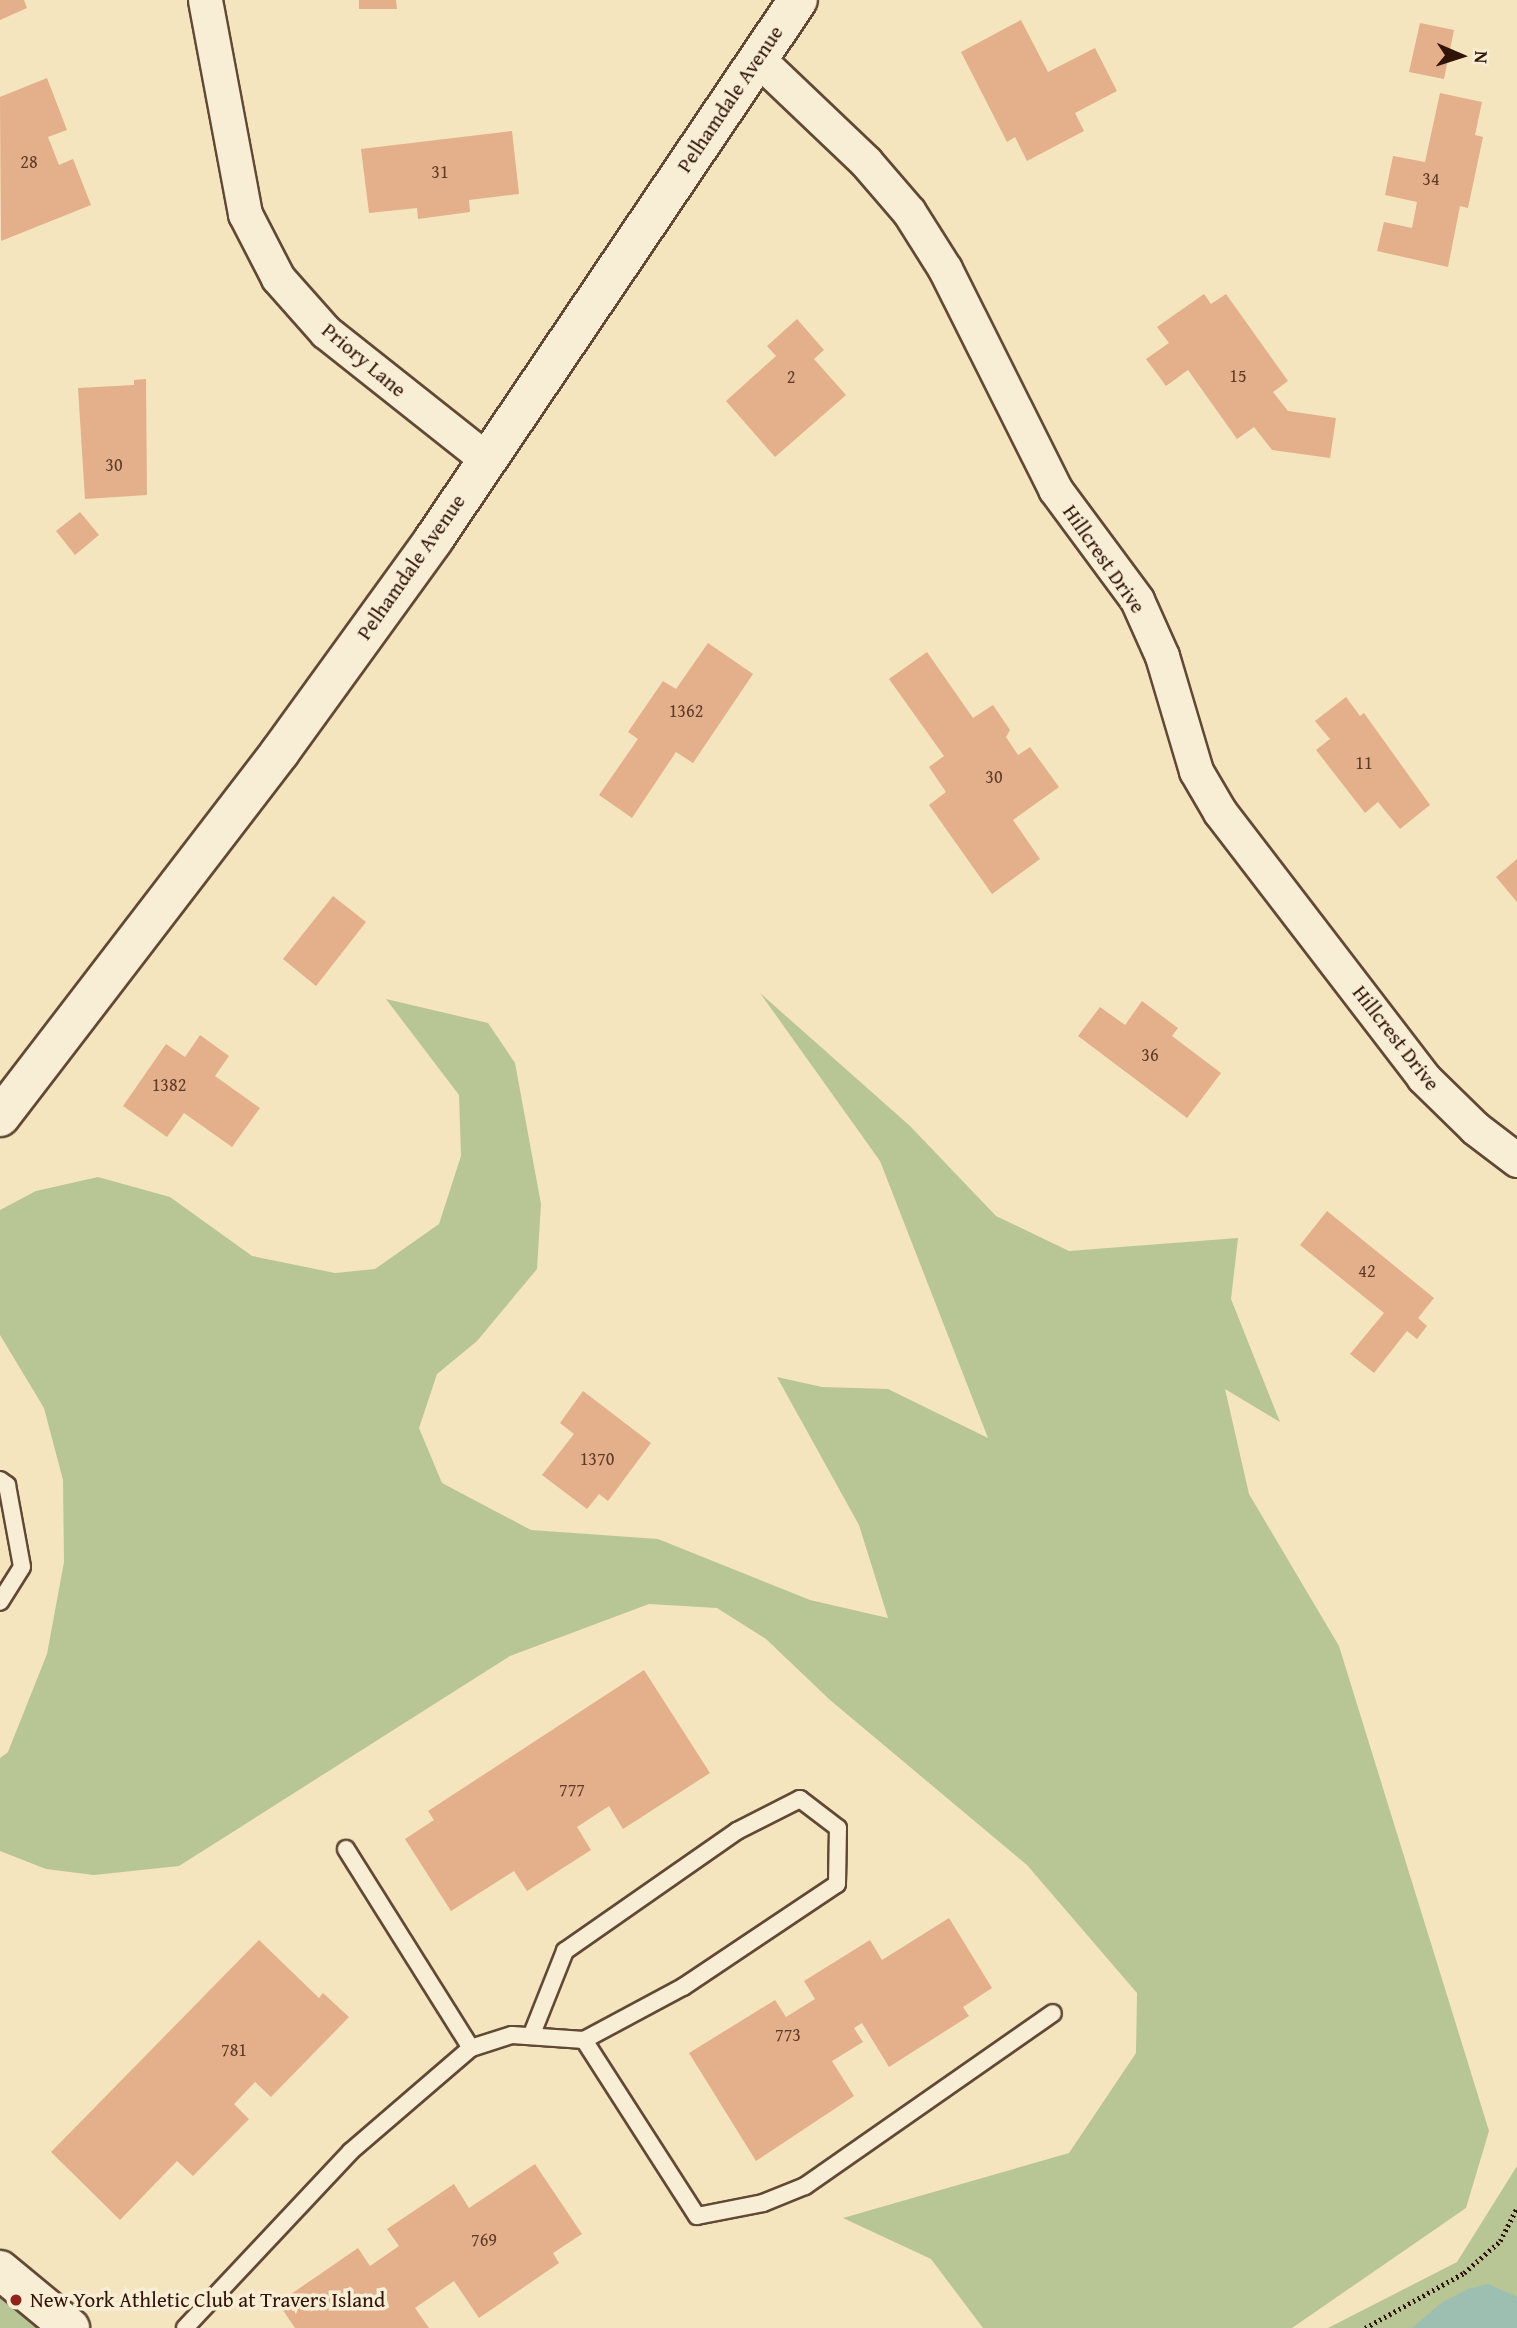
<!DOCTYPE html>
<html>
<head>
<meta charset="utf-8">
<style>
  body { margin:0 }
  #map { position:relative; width:1517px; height:2328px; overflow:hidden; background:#f4e5be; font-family:"Gentium Book Plus",serif }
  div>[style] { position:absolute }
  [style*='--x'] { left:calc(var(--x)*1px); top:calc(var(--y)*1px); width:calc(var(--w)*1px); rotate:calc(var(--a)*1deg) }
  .green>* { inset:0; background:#b8c594 }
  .water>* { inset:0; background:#9cbfb2 }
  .building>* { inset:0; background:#e4af8b }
  .path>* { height:4.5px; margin-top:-2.25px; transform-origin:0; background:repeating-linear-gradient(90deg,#311307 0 2px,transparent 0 5.5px) }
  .roads { filter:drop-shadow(2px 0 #624835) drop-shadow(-2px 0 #624835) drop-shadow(0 2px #624835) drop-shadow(0 -2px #624835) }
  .service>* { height:16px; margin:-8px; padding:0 8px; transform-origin:8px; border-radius:8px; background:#f8eed5 }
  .minor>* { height:33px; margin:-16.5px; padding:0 16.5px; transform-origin:16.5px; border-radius:16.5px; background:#f8eed5 }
  .tertiary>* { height:38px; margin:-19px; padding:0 19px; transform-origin:19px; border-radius:19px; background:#f8eed5 }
  .secondary>* { height:38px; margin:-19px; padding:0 19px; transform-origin:19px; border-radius:19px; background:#f8eed5 }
  .dots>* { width:19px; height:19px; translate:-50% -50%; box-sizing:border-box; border:4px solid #f8eed5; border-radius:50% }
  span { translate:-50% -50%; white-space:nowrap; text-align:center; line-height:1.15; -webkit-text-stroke:7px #f8eed5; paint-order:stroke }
  .number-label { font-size:18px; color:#5e3a28 }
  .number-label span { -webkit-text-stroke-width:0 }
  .street-label { font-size:21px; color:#311307 }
  .poi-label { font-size:21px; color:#311307 }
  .left { translate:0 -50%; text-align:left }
  .north { position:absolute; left:1426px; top:21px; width:70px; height:70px; -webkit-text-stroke:5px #f8eed5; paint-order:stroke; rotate:93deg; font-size:19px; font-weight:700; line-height:28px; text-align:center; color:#311307 }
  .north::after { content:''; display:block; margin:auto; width:24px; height:32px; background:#311307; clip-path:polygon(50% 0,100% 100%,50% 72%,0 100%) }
</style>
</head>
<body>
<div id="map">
  <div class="green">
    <i style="clip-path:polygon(760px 993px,910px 1126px,996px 1216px,1069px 1251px,1238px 1238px,1231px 1299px,1280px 1422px,1225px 1389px,1249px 1494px,1339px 1646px,1489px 2131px,1466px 2208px,1292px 2328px,983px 2328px,931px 2259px,843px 2218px,1069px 2153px,1136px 2053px,1137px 1993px,1027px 1865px,830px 1700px,766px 1639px,717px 1608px,649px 1604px,510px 1656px,179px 1866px,94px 1875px,46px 1869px,0 1851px,0 1758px,8px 1752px,47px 1654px,64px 1562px,63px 1480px,44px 1408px,0 1335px,0 1210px,36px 1191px,98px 1177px,170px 1197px,252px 1256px,335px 1273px,375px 1269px,439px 1224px,461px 1156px,459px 1095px,386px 999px,488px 1023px,515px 1063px,541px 1204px,537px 1269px,477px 1341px,437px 1374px,419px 1428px,442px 1483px,531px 1530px,658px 1539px,810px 1600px,888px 1618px,859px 1525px,777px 1377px,822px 1387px,888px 1389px,988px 1438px,880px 1161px)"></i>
    <i style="clip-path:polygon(1517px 2166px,1517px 2328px,1328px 2328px,1457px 2262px)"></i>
    <i style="clip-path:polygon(0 2272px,65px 2328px,0 2328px)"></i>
  </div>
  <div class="water">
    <i style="clip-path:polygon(1488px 2284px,1517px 2297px,1517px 2328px,1412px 2328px,1441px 2303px,1468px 2289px)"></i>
  </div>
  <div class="building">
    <i style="clip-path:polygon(0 0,24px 0,27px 8px,0 20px)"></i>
    <i style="clip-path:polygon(359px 0,396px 0,397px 9px,359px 9px)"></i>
    <i style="clip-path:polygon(1021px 20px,1048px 72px,1095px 48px,1117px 91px,1075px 113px,1084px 131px,1027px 161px,1015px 137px,1007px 142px,961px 52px)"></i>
    <i style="clip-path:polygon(1420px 23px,1454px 30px,1444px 79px,1409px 72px)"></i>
    <i style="clip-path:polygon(47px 78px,67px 130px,48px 137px,59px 165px,73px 159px,91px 205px,1px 241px,0 97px)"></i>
    <i style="clip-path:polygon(1440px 93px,1482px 102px,1475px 135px,1483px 137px,1468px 208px,1460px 206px,1448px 267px,1377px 251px,1384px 222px,1412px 228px,1417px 202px,1385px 195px,1393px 156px,1425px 162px)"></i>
    <i style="clip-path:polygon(512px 131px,519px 194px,469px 200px,470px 212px,418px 219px,417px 208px,369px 213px,361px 149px)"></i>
    <i style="clip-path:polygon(1204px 294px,1211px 304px,1226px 294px,1288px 381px,1273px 392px,1288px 411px,1336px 418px,1330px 458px,1272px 450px,1254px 427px,1237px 439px,1188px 370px,1166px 386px,1146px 359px,1169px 343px,1157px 327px)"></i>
    <i style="clip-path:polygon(797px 319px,824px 350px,814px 359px,846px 395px,775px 457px,726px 401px,776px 356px,767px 346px)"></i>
    <i style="clip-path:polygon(146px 379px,147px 495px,85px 499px,78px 388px,134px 385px,134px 380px)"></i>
    <i style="clip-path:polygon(80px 512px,99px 535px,75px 555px,56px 531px)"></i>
    <i style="clip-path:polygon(708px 643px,753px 674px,693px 763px,676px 752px,632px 818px,599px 795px,638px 739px,628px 732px,663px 681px,676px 689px)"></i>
    <i style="clip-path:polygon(927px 652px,973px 718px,993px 705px,1010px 730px,1006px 737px,1018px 755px,1030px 747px,1059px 787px,1013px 820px,1040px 859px,992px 894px,929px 805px,946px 792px,929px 767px,944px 756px,889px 679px)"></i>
    <i style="clip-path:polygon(1346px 697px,1360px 716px,1364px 713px,1430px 805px,1400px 829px,1378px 802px,1365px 813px,1316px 750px,1330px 739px,1315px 721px)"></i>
    <i style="clip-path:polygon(1517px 859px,1517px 902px,1496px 877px)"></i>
    <i style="clip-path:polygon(333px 896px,366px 922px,316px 986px,283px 959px)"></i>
    <i style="clip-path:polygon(1142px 1001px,1178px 1028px,1172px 1036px,1221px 1073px,1187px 1118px,1078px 1036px,1100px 1007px,1125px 1025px)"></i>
    <i style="clip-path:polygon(200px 1035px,229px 1056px,215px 1076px,260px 1108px,232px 1147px,184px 1113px,167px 1137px,123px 1106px,166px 1044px,185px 1057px)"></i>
    <i style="clip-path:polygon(1327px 1211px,1434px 1298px,1418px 1318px,1427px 1326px,1417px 1339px,1407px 1331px,1374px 1373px,1350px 1354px,1384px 1313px,1300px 1245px)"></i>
    <i style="clip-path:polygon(583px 1391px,651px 1443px,608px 1501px,599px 1494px,587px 1509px,542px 1475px,574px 1434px,560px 1423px)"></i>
    <i style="clip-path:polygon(644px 1670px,710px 1773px,623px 1829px,609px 1806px,577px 1827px,591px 1850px,527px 1891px,514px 1871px,451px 1911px,405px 1839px,434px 1820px,428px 1811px)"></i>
    <i style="clip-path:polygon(949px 1918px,992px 1988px,963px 2007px,969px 2016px,889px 2067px,862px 2023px,854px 2028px,863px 2042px,832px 2061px,854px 2096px,756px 2161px,689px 2053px,775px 2000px,786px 2017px,815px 1999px,804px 1981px,870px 1940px,882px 1960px)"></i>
    <i style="clip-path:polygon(259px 1940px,319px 1998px,323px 1993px,349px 2017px,271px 2097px,255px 2082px,234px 2104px,249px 2119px,193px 2176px,177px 2161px,120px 2220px,51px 2152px)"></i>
    <i style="clip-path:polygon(535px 2164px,582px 2234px,553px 2253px,559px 2263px,479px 2318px,454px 2281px,415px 2308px,429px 2328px,295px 2328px,278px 2303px,358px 2248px,370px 2266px,399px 2246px,387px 2229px,454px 2184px,469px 2208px)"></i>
  </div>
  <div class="path">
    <i style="--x:1365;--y:2328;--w:113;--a:-29.1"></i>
    <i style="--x:1464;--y:2273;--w:48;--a:-41.6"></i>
    <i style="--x:1500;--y:2241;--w:38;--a:-63"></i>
  </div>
  <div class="roads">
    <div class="service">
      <i style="--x:0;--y:1480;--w:9;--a:36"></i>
      <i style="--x:7;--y:1485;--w:83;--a:79.6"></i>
      <i style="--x:22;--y:1567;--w:41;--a:122.2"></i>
      <i style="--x:346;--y:1849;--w:235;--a:57.9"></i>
      <i style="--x:584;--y:2040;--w:209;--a:57.3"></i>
      <i style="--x:697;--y:2216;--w:67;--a:-11.1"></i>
      <i style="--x:763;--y:2203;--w:45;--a:-22"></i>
      <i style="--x:805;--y:2186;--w:302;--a:-34.9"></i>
      <i style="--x:185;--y:2328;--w:241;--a:-46.8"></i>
      <i style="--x:350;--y:2152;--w:160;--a:-40.7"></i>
      <i style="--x:471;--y:2048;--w:43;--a:-17.6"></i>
      <i style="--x:512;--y:2035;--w:72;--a:4"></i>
      <i style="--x:584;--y:2040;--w:112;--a:-28.2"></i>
      <i style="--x:683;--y:1987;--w:185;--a:-33.8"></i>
      <i style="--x:837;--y:1884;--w:56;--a:-89"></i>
      <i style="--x:838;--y:1828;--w:48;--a:-142.7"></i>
      <i style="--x:800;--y:1799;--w:71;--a:153.1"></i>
      <i style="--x:737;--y:1831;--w:210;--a:145.1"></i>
      <i style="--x:565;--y:1951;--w:89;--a:111.7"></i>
    </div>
    <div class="minor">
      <i style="--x:205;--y:0;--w:218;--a:79.4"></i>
      <i style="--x:245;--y:214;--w:72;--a:62.7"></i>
      <i style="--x:278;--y:278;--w:72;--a:48.4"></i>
      <i style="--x:326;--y:332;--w:204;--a:38.4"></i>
      <i style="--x:758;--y:59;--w:149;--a:43.6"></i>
      <i style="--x:866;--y:162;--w:66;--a:49.3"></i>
      <i style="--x:909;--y:212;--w:67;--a:57.7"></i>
      <i style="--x:945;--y:269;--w:246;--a:63.4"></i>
      <i style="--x:1055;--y:489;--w:138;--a:53.5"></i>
      <i style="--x:1137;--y:600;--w:61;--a:65.9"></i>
      <i style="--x:1162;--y:656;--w:120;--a:73.5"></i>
      <i style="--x:1196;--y:771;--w:48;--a:59.7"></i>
      <i style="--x:1220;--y:812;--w:334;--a:52.5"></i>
      <i style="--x:1423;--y:1077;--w:73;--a:44.4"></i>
      <i style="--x:1475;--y:1128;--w:53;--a:37.3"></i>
    </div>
    <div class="tertiary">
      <i style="--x:0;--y:1117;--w:460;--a:-52.5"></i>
      <i style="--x:280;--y:752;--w:263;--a:-54.1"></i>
      <i style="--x:434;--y:539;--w:650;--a:-55.97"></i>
    </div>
    <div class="secondary">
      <i style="--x:0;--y:2270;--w:91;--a:39.6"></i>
    </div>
  </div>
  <div class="dots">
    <i style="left:16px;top:2300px;background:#8f2418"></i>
  </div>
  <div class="number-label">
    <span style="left:29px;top:162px">28</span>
    <span style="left:440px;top:172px">31</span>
    <span style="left:1431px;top:179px">34</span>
    <span style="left:1238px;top:376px">15</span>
    <span style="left:791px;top:377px">2</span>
    <span style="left:114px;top:465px">30</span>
    <span style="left:686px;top:711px">1362</span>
    <span style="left:1364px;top:763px">11</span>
    <span style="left:994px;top:777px">30</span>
    <span style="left:1150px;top:1055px">36</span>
    <span style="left:169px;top:1085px">1382</span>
    <span style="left:1367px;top:1271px">42</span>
    <span style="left:597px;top:1459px">1370</span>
    <span style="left:572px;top:1790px">777</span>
    <span style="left:788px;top:2035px">773</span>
    <span style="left:234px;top:2050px">781</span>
    <span style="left:484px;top:2240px">769</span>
  </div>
  <div class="street-label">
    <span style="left:730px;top:99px;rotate:-56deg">Pelhamdale Avenue</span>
    <span style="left:364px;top:360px;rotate:40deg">Priory Lane</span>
    <span style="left:1104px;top:559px;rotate:55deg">Hillcrest Drive</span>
    <span style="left:411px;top:567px;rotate:-55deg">Pelhamdale Avenue</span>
    <span style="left:1396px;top:1038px;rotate:52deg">Hillcrest Drive</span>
  </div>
  <div class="poi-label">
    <span class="left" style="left:30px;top:2300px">New York Athletic Club at Travers Island</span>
  </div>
  <div class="north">N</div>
</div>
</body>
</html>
